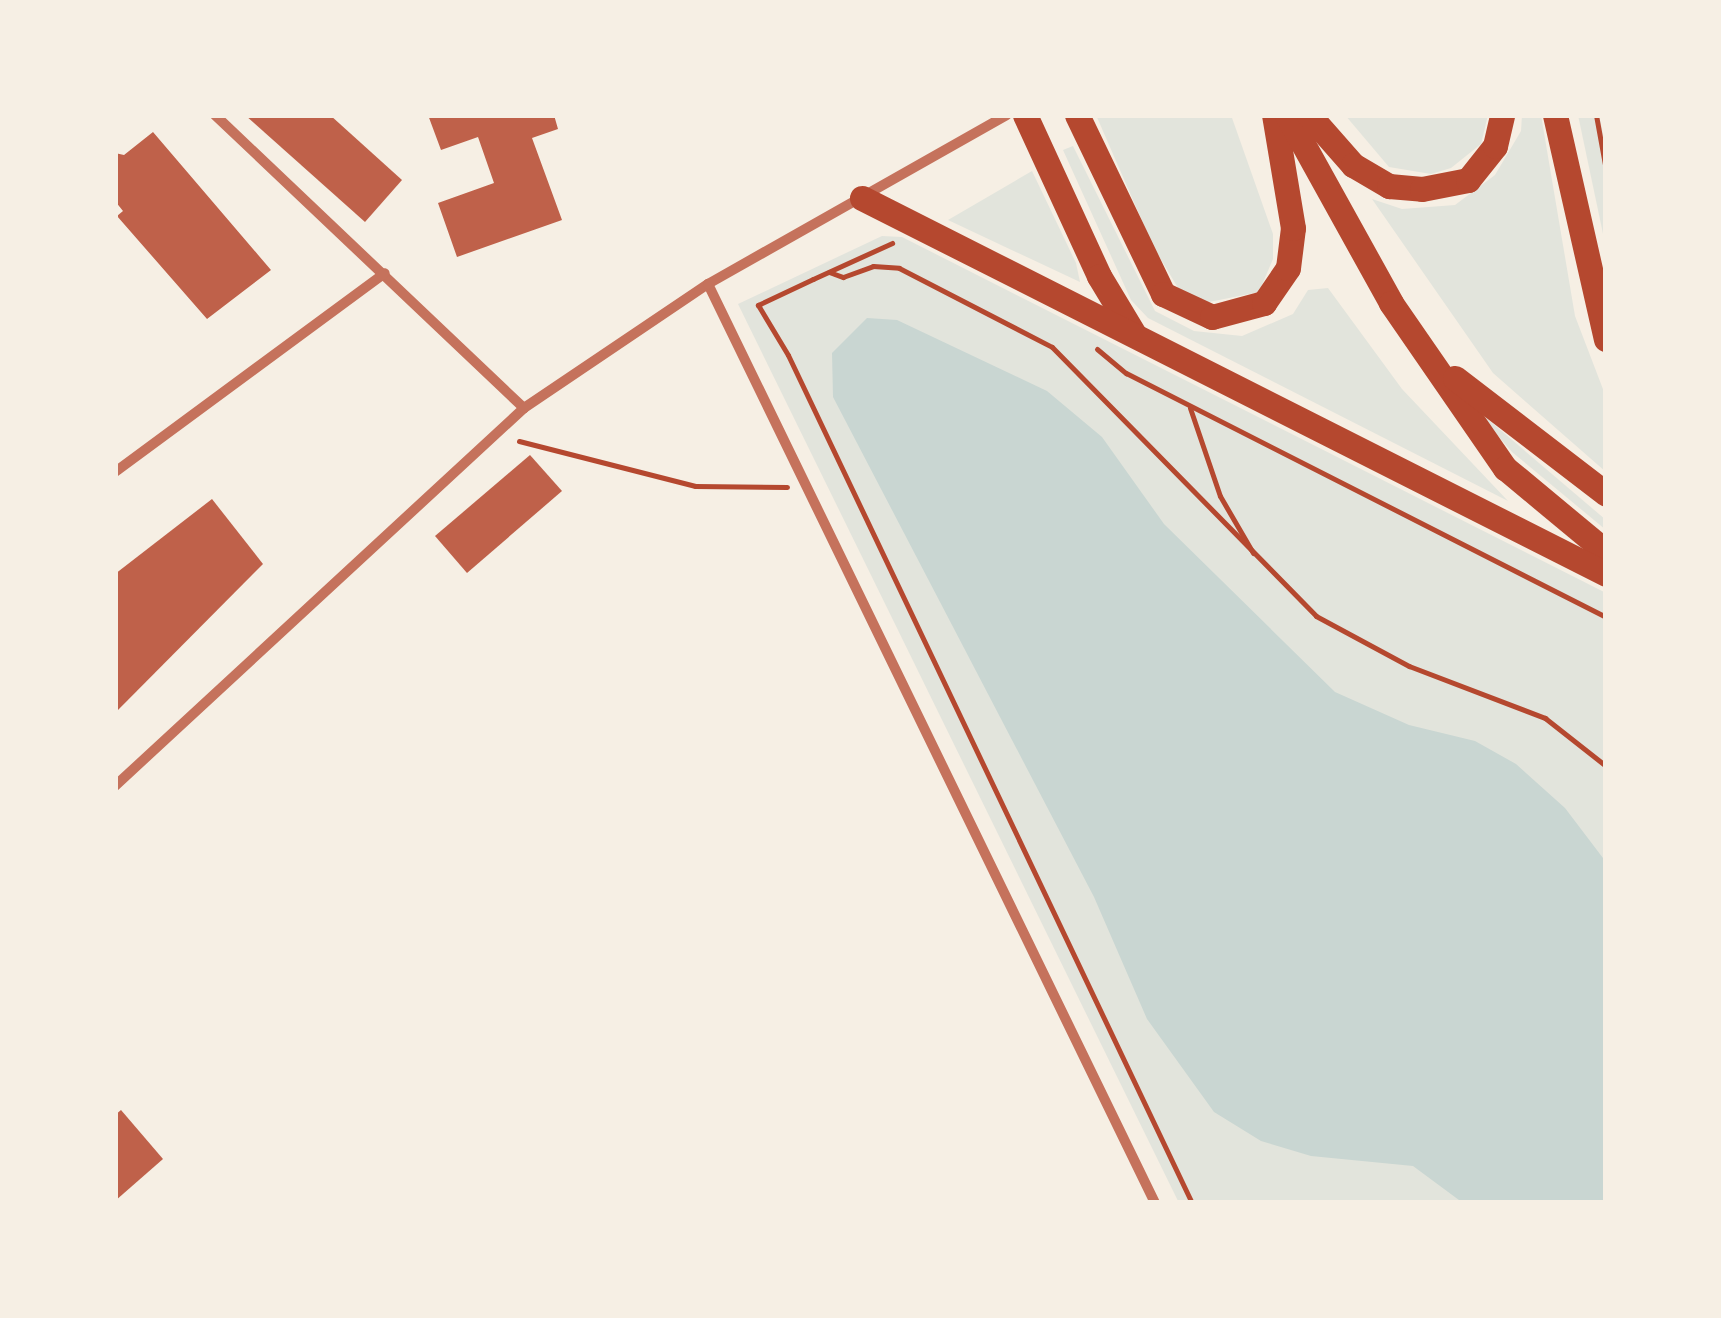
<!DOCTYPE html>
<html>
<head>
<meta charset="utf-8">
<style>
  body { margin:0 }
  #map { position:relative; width:1721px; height:1318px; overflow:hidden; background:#f6efe4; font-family:"DM Sans",sans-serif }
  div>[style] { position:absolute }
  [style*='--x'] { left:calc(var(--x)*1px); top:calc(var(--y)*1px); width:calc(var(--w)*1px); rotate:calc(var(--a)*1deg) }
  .green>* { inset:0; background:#e2e4dc }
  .water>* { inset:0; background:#c9d6d2 }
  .building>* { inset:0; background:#bf614a }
  .path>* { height:5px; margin:-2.5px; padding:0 2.5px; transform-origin:2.5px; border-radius:2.5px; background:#b5482f }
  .minor>* { height:10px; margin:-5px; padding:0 5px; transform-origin:5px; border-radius:5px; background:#c5725c }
  .primary>* { height:25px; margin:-12.5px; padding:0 12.5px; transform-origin:12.5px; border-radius:12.5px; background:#b5482f }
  span { translate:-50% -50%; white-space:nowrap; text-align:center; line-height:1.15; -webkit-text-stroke:9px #f6efe4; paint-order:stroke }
  .frame { position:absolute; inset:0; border:118px solid #f6efe4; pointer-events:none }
</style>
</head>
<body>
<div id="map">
  <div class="green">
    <i style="clip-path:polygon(1096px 115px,1231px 115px,1273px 234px,1273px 259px,1259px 292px,1204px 303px,1181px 293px,1153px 246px)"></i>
    <i style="clip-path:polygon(1345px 115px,1488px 115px,1481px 144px,1451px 168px,1431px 174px,1389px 167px)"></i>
    <i style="clip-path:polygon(1522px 115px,1541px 115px,1575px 316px,1606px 397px,1606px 472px,1493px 373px,1372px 199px,1402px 209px,1455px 205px,1495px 175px,1521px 131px)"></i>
    <i style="clip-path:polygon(1578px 115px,1599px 115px,1606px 148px,1606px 248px)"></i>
    <i style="clip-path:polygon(1073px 146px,1155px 311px,1194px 331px,1242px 336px,1293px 314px,1308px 290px,1328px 288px,1402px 389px,1508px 501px,1148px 318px,1131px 300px,1063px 150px)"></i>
    <i style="clip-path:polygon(1032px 171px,1076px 263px,1080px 282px,948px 220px)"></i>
    <i style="clip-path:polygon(882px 236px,902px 237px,1606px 593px,1606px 1203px,1179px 1203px,738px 304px)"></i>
    <i style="clip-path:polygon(1471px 405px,1606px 520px,1606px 530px,1512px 452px)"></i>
  </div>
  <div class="water">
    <i style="clip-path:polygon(867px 318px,897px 320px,1047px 391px,1102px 437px,1164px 524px,1335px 692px,1409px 725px,1475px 741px,1516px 764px,1565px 808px,1606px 862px,1606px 1203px,1463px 1203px,1413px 1166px,1311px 1156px,1261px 1141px,1214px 1112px,1147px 1019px,1094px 897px,833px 397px,832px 353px)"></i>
  </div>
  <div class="building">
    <i style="clip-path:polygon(245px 115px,330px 115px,402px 180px,365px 222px)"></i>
    <i style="clip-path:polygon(428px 115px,554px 115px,558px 129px,532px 138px,562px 220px,457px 257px,438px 203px,494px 183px,478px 137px,441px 150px)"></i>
    <i style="clip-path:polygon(153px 132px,271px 270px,207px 319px,117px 216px,123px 211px,115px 201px,115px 153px,124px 155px)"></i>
    <i style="clip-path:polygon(530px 455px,562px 491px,467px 573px,435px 536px)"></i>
    <i style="clip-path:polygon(212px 499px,263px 564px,115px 713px,115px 574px)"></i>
    <i style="clip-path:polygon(121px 1110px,163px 1159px,115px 1201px,115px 1115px)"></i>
  </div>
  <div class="path">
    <i style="--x:1596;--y:115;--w:56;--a:79.7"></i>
    <i style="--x:829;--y:272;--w:15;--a:20"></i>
    <i style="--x:843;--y:277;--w:32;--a:-20"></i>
    <i style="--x:873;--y:266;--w:26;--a:4"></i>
    <i style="--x:899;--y:268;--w:172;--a:27.3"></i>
    <i style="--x:1052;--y:347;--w:377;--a:45.5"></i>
    <i style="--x:1316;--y:616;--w:106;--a:28.3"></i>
    <i style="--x:1409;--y:666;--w:146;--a:20.9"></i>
    <i style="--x:1545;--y:718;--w:78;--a:38.2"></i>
    <i style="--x:813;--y:279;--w:61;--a:154.7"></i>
    <i style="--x:758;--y:305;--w:58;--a:59"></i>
    <i style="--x:788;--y:355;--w:939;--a:64.53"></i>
    <i style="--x:813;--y:279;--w:87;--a:-24.5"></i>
    <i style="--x:1097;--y:349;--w:38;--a:40"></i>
    <i style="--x:1126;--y:373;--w:538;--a:26.95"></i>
    <i style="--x:1190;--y:408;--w:93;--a:71.2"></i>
    <i style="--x:1220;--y:496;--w:66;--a:59.9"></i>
    <i style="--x:519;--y:441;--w:182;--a:14.3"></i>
    <i style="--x:695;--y:486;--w:92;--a:0.6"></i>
  </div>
  <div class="minor">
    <i style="--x:215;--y:115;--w:426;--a:43.5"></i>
    <i style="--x:708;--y:284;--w:1022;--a:64.06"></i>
    <i style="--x:115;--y:472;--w:335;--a:-36.4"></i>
    <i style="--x:115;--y:786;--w:557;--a:-42.74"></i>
    <i style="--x:524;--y:408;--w:222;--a:-34"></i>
    <i style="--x:708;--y:284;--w:343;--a:-29.5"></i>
  </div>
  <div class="primary">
    <i style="--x:1025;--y:115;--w:177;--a:65.3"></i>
    <i style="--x:1099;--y:276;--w:68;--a:58.9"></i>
    <i style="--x:1077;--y:115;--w:199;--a:64.3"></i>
    <i style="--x:1163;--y:294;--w:54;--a:25.1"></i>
    <i style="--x:1212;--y:317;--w:54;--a:-15.1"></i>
    <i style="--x:1264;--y:303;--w:42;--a:-55.6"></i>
    <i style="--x:1288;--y:268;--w:40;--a:-82.9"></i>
    <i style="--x:1293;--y:228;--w:115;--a:-99.5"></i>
    <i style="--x:1287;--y:115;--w:215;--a:61"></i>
    <i style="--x:1391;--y:303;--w:201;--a:55.4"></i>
    <i style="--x:1505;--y:468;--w:131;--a:39.7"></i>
    <i style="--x:1309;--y:115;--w:67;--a:48.7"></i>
    <i style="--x:1353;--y:165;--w:42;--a:30.3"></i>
    <i style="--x:1389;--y:186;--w:33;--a:5"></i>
    <i style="--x:1422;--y:189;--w:47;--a:-11.1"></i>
    <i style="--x:1468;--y:180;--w:43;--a:-51.5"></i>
    <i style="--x:1495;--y:146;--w:32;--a:-77"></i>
    <i style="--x:1555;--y:115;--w:230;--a:77.2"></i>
    <i style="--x:862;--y:198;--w:834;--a:26.81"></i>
    <i style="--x:1455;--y:378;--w:190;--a:37.5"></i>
  </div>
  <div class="frame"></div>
</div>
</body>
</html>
